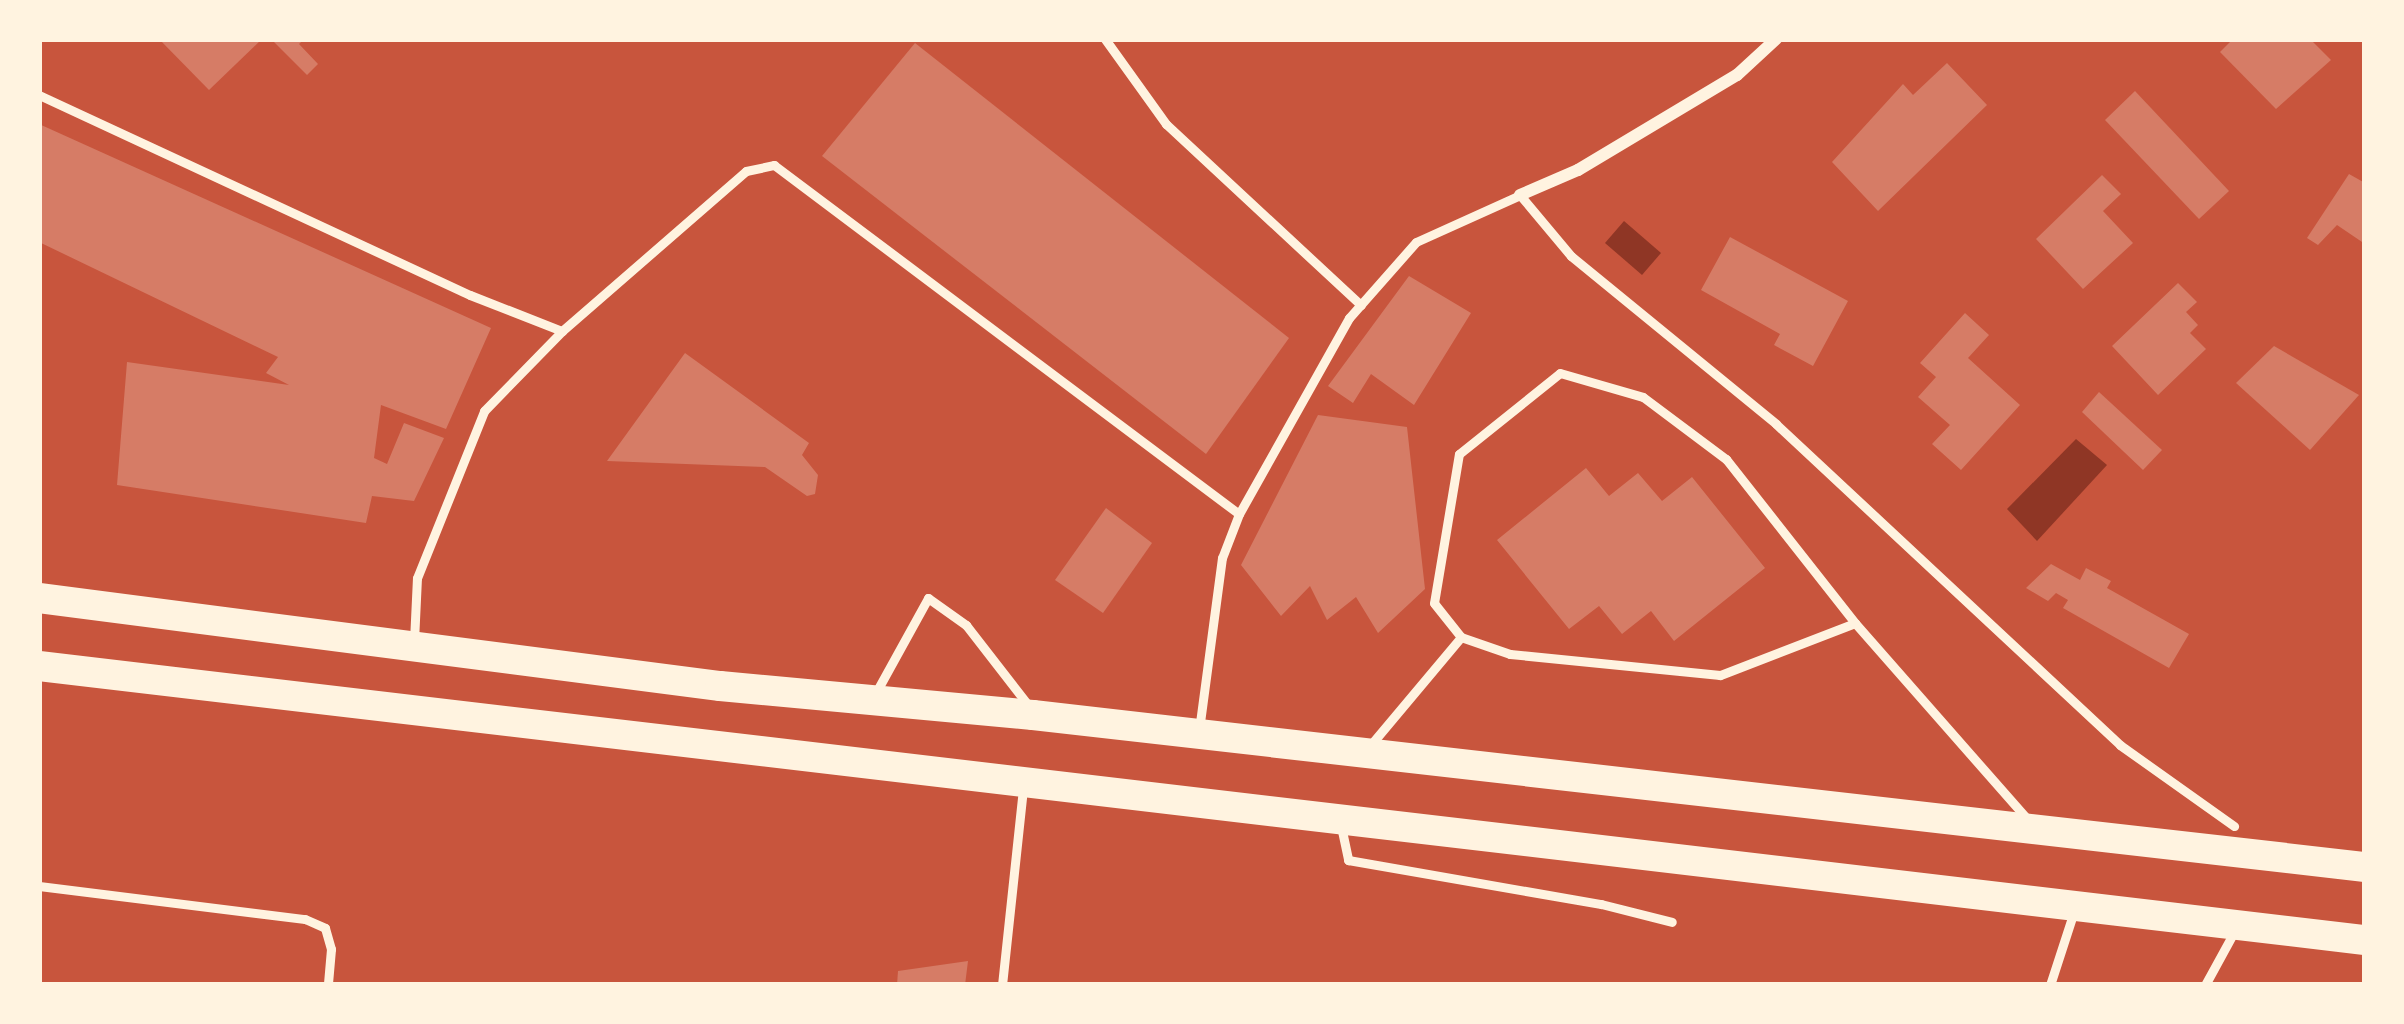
<!DOCTYPE html>
<html>
<head>
<meta charset="utf-8">
<style>
  body { margin:0 }
  #map { position:relative; width:2404px; height:1024px; overflow:hidden; background:#c8553d; font-family:Figtree,sans-serif }
  div>[style] { position:absolute }
  [style*='--x'] { left:calc(var(--x)*1px); top:calc(var(--y)*1px); width:calc(var(--w)*1px); rotate:calc(var(--a)*1deg) }
  .water>* { inset:0; background:#8f3625 }
  .building>* { inset:0; background:#d67c66 }
  .service>* { height:9px; margin:-4.5px; padding:0 4.5px; transform-origin:4.5px; border-radius:4.5px; background:#fff3e0 }
  .minor>* { height:12px; margin:-6px; padding:0 6px; transform-origin:6px; border-radius:6px; background:#fff3e0 }
  .primary>* { height:30px; margin:-15px; padding:0 15px; transform-origin:15px; border-radius:15px; background:#fff3e0 }
  span { translate:-50% -50%; white-space:nowrap; text-align:center; line-height:1.15; -webkit-text-stroke:10px #fff3e0; paint-order:stroke }
  .frame { position:absolute; inset:0; border:42px solid #fff3e0; pointer-events:none }
</style>
</head>
<body>
<div id="map">
  <div class="water">
    <i style="clip-path:polygon(1624px 221px,1661px 253px,1642px 275px,1605px 243px)"></i>
    <i style="clip-path:polygon(2076px 439px,2107px 465px,2037px 541px,2007px 509px)"></i>
  </div>
  <div class="building">
    <i style="clip-path:polygon(159px 39px,262px 39px,209px 90px)"></i>
    <i style="clip-path:polygon(271px 39px,304px 39px,299px 44px,318px 64px,307px 75px)"></i>
    <i style="clip-path:polygon(2233px 39px,2310px 39px,2331px 60px,2276px 109px,2220px 52px)"></i>
    <i style="clip-path:polygon(915px 43px,1289px 338px,1206px 454px,822px 156px)"></i>
    <i style="clip-path:polygon(1947px 63px,1987px 105px,1878px 211px,1832px 162px,1903px 84px,1913px 95px)"></i>
    <i style="clip-path:polygon(2135px 91px,2229px 191px,2199px 219px,2105px 120px)"></i>
    <i style="clip-path:polygon(39px 124px,491px 328px,446px 429px,381px 405px,374px 458px,387px 464px,404px 423px,444px 438px,414px 501px,372px 496px,366px 523px,117px 485px,127px 362px,289px 385px,266px 373px,278px 357px,39px 242px)"></i>
    <i style="clip-path:polygon(2349px 174px,2365px 183px,2365px 244px,2337px 225px,2318px 245px,2307px 238px)"></i>
    <i style="clip-path:polygon(2102px 175px,2121px 194px,2103px 211px,2133px 243px,2083px 289px,2036px 239px)"></i>
    <i style="clip-path:polygon(1730px 237px,1848px 301px,1813px 366px,1774px 345px,1780px 334px,1701px 290px)"></i>
    <i style="clip-path:polygon(1409px 276px,1471px 313px,1414px 405px,1371px 374px,1353px 403px,1328px 386px)"></i>
    <i style="clip-path:polygon(2178px 283px,2197px 302px,2186px 312px,2198px 325px,2190px 333px,2206px 349px,2158px 395px,2112px 346px)"></i>
    <i style="clip-path:polygon(1965px 313px,1989px 335px,1968px 358px,2020px 405px,1961px 470px,1932px 444px,1950px 425px,1918px 397px,1936px 377px,1920px 363px)"></i>
    <i style="clip-path:polygon(2274px 346px,2359px 395px,2310px 450px,2236px 383px)"></i>
    <i style="clip-path:polygon(685px 353px,809px 443px,802px 455px,818px 475px,815px 494px,807px 496px,765px 467px,607px 461px)"></i>
    <i style="clip-path:polygon(2099px 392px,2162px 450px,2143px 470px,2082px 412px)"></i>
    <i style="clip-path:polygon(1318px 415px,1407px 427px,1425px 589px,1378px 633px,1356px 597px,1327px 620px,1310px 586px,1281px 616px,1241px 565px)"></i>
    <i style="clip-path:polygon(1586px 468px,1609px 496px,1638px 473px,1662px 501px,1692px 477px,1765px 568px,1674px 641px,1651px 611px,1622px 634px,1599px 606px,1569px 629px,1497px 540px)"></i>
    <i style="clip-path:polygon(1106px 508px,1152px 543px,1103px 613px,1055px 580px)"></i>
    <i style="clip-path:polygon(2051px 564px,2080px 580px,2086px 568px,2111px 581px,2107px 588px,2189px 634px,2169px 668px,2063px 608px,2068px 600px,2056px 593px,2048px 601px,2026px 588px)"></i>
    <i style="clip-path:polygon(968px 961px,965px 985px,897px 985px,898px 971px)"></i>
  </div>
  <div class="service">
    <i style="--x:1105;--y:39;--w:105;--a:54.3"></i>
    <i style="--x:1166;--y:124;--w:266;--a:42.9"></i>
    <i style="--x:39;--y:95;--w:475;--a:24.9"></i>
    <i style="--x:470;--y:295;--w:99;--a:21.4"></i>
    <i style="--x:1855;--y:623;--w:145;--a:158.9"></i>
    <i style="--x:1720;--y:675;--w:211;--a:-174.3"></i>
    <i style="--x:1510;--y:654;--w:52;--a:-160.9"></i>
    <i style="--x:1461;--y:637;--w:43;--a:-128.5"></i>
    <i style="--x:1434;--y:603;--w:151;--a:-80.5"></i>
    <i style="--x:1459;--y:454;--w:129;--a:-38.7"></i>
    <i style="--x:1560;--y:373;--w:86;--a:16.1"></i>
    <i style="--x:1643;--y:397;--w:104;--a:36.8"></i>
    <i style="--x:1726;--y:459;--w:209;--a:51.8"></i>
    <i style="--x:1855;--y:623;--w:261;--a:48.7"></i>
    <i style="--x:414;--y:641;--w:63;--a:-87.3"></i>
    <i style="--x:417;--y:578;--w:180;--a:-68.1"></i>
    <i style="--x:484;--y:411;--w:112;--a:-45.7"></i>
    <i style="--x:562;--y:331;--w:244;--a:-41"></i>
    <i style="--x:746;--y:171;--w:29;--a:-12"></i>
    <i style="--x:774;--y:165;--w:581;--a:36.89"></i>
    <i style="--x:874;--y:696;--w:112;--a:-61.1"></i>
    <i style="--x:928;--y:598;--w:47;--a:35.4"></i>
    <i style="--x:966;--y:625;--w:101;--a:52.2"></i>
    <i style="--x:1199;--y:730;--w:174;--a:-82.4"></i>
    <i style="--x:1222;--y:558;--w:47;--a:-68.9"></i>
    <i style="--x:1239;--y:514;--w:225;--a:-60.7"></i>
    <i style="--x:1349;--y:318;--w:101;--a:-48.6"></i>
    <i style="--x:1416;--y:242;--w:114;--a:-24.3"></i>
    <i style="--x:1520;--y:195;--w:80;--a:50.1"></i>
    <i style="--x:1571;--y:256;--w:265;--a:39.3"></i>
    <i style="--x:1776;--y:424;--w:471;--a:43"></i>
    <i style="--x:2120;--y:745;--w:140;--a:35.4"></i>
    <i style="--x:1368;--y:748;--w:145;--a:-50"></i>
    <i style="--x:1341;--y:826;--w:35;--a:78"></i>
    <i style="--x:1348;--y:860;--w:257;--a:9.9"></i>
    <i style="--x:1601;--y:904;--w:73;--a:14.2"></i>
    <i style="--x:39;--y:886;--w:268;--a:7.1"></i>
    <i style="--x:305;--y:919;--w:22;--a:24"></i>
    <i style="--x:325;--y:928;--w:22;--a:74"></i>
    <i style="--x:331;--y:949;--w:36;--a:95"></i>
    <i style="--x:1002;--y:985;--w:197;--a:-83.9"></i>
    <i style="--x:2050;--y:985;--w:78;--a:-72"></i>
    <i style="--x:2205;--y:985;--w:60;--a:-61.3"></i>
  </div>
  <div class="minor">
    <i style="--x:1520;--y:195;--w:63;--a:-23.3"></i>
    <i style="--x:1578;--y:170;--w:185;--a:-30.9"></i>
    <i style="--x:1737;--y:75;--w:53;--a:-42.7"></i>
  </div>
  <div class="primary">
    <i style="--x:39;--y:598;--w:687;--a:7.36"></i>
    <i style="--x:720;--y:686;--w:314;--a:5.3"></i>
    <i style="--x:1033;--y:715;--w:1341;--a:6.51"></i>
    <i style="--x:39;--y:666;--w:2342;--a:6.72"></i>
  </div>
  <div class="frame"></div>
</div>
</body>
</html>
